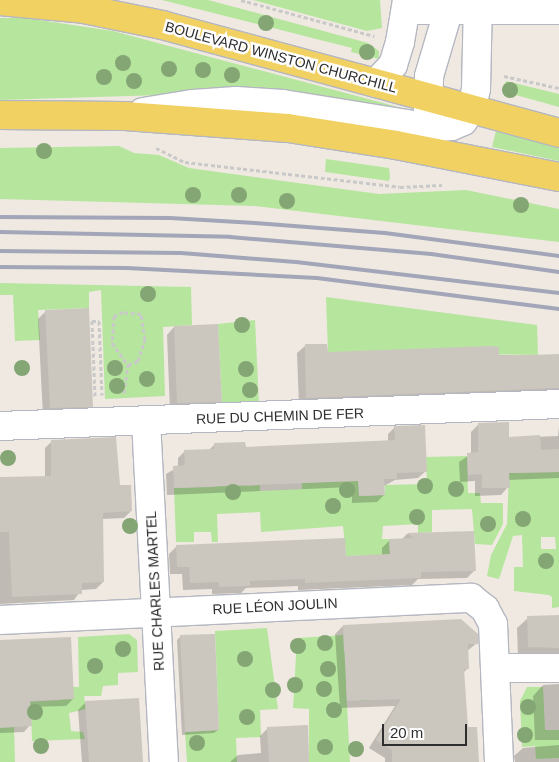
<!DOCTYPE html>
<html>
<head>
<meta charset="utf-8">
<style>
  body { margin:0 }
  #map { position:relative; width:559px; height:762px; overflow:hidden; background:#efe9e1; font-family:Arial,sans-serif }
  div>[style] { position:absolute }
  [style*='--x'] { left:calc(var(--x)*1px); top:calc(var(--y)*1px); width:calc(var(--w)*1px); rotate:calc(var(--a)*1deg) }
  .green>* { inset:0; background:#b6e59e }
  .shadow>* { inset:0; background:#0003 }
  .building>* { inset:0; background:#cbc7bf }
  .path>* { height:3px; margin-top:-1.5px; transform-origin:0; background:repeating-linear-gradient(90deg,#c9c9c9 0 4px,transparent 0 6.5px) }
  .roads { filter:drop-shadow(1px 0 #b4b7c1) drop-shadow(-1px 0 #b4b7c1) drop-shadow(0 1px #b4b7c1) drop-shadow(0 -1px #b4b7c1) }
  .minor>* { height:28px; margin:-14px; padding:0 14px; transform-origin:14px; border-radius:14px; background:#fff }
  .primary>* { height:28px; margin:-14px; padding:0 14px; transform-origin:14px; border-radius:14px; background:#f2d163 }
  .rail>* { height:4px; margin:-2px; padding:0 2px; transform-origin:2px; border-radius:2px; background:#a3a6b8 }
  .trees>* { width:16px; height:16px; margin:-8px; border-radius:50%; background:#84a574 }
  span { translate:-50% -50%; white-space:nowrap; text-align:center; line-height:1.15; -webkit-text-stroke:5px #fff; paint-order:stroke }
  .street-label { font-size:14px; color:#2e2e2e }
  .scale { position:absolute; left:382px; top:724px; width:85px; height:22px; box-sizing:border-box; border:2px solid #2e2e2e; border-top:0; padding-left:6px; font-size:15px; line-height:18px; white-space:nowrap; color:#2e2e2e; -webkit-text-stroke:4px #fff; paint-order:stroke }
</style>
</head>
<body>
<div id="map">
  <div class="green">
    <i style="clip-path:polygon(162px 0,208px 0,227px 5px,368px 43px,379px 51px,379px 59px,351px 52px,352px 48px)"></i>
    <i style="clip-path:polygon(253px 0,380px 0,382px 28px,367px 31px)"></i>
    <i style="clip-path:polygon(0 18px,26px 18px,113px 31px,413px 111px,226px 93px,0 100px)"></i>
    <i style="clip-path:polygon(506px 81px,559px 94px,559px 107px,502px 91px)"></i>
    <i style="clip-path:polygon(496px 131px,559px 148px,559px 161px,492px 147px)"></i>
    <i style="clip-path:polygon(119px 146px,134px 153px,159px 155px,189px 168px,379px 194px,466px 190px,559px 209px,559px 242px,255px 206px,0 199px,0 148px)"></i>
    <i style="clip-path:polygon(326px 159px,389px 168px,390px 177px,389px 181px,325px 172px)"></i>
    <i style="clip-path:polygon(0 283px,191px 287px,192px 325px,163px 327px,165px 396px,105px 399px,101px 290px,89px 292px,89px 308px,38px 310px,40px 340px,15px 341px,13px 295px,0 295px)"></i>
    <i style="clip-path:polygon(326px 297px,537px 325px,538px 355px,328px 352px)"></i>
    <i style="clip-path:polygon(255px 320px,259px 404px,222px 405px,218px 324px)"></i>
    <i style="clip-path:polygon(467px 456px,468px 493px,480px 493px,481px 503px,503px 503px,503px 524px,492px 545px,475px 544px,472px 509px,432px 510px,432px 532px,418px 533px,418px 524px,383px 526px,382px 539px,389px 539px,390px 555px,346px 556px,343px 526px,261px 532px,260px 512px,217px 514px,218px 542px,212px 542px,211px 532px,194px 532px,194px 542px,176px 542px,174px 488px,215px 487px,215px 480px,244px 479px,245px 486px,260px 485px,260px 491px,302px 489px,301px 462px,358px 481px,362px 496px,385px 495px,385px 485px,427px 484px,426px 457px)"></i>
    <i style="clip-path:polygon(evenodd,559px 472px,559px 607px,552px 608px,552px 597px,549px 595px,514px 591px,514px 567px,523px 567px,522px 535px,513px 536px,499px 579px,487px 576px,491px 555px,507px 524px,509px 473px,559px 472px,541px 537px,555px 537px,556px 549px,541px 549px,541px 537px)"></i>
    <i style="clip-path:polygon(267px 628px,278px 709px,260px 710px,261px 737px,236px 738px,237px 762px,187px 762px,185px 732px,219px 730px,215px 631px)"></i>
    <i style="clip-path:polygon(129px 634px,137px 640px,138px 672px,118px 673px,118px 685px,103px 686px,101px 696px,84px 696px,86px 709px,69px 713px,71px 731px,83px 732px,85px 739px,32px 741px,31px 714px,25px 702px,61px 700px,73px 687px,79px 687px,78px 637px)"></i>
    <i style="clip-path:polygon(343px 635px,344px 652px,370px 651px,373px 700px,361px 701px,360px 686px,346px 687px,350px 762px,309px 762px,309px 709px,293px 708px,297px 638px)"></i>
    <i style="clip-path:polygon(527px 687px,543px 687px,545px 730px,559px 730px,559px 758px,536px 759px,535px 746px,522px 747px,520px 701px)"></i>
    <i style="clip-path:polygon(0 727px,14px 727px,15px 762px,0 762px)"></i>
  </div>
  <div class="shadow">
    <i style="clip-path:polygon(46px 311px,92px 406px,84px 414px,43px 416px,38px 319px)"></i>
    <i style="clip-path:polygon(174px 327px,221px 401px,213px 409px,170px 411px,167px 335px)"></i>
    <i style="clip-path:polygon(305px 346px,327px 353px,559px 356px,559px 398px,299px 405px,297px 353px)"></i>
    <i style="clip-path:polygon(479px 424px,507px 438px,558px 436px,559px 426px,559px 478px,508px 480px,508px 487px,501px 495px,475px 496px,475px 481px,460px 482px,459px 462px,471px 454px,471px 432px)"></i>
    <i style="clip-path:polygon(395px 427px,426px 471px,418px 478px,395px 480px,384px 486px,384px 495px,377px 502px,352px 503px,352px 487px,167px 495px,166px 474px,178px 467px,178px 458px,185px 451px,209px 450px,215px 444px,244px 448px,388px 442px,388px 434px)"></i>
    <i style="clip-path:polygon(52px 441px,118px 486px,131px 511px,124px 518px,102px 519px,103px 582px,96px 589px,81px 590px,74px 600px,0 604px,0 477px,45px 477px,45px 448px)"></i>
    <i style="clip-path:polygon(473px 532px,475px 570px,467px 578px,418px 579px,412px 585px,298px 590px,298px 586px,246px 588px,241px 593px,212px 594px,212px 589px,183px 590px,182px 574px,170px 574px,169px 554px,177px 546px,345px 557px,382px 555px,382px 548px,390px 540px,401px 540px,407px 534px)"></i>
    <i style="clip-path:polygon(559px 616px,559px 670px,518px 657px,517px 628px,528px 618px)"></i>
    <i style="clip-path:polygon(343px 626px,477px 643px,467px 651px,467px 669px,463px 673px,467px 729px,478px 762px,385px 762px,385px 758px,369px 748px,395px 706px,340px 708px,335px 634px)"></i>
    <i style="clip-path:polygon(181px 636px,218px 730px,214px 733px,182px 735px,177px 640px)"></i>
    <i style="clip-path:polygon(0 642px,73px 699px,66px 706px,29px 707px,30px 725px,24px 732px,0 733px)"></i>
    <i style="clip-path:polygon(559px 684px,559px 740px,535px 740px,533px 696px,543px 685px)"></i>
    <i style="clip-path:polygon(86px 702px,142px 762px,82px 762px,78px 710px)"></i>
    <i style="clip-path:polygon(268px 728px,308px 762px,230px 762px,238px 755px,261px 753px,260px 736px)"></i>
    <i style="clip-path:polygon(559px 745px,559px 762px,515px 762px,514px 756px,523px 748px)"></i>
  </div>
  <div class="building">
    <i style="clip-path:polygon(89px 308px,93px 407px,50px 408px,45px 310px)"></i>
    <i style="clip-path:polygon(218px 324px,222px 402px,177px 403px,174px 326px)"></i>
    <i style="clip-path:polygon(305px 344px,327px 344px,328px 352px,490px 346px,499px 347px,499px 356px,559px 354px,559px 388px,306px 398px)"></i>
    <i style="clip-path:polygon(509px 422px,509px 437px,540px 435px,541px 450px,559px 449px,559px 472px,509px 473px,510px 488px,482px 488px,482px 474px,468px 475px,467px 453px,478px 452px,478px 423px)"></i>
    <i style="clip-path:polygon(425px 425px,427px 472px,397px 473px,397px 479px,384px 479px,385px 495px,359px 496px,358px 481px,174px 488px,173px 466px,185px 465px,184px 450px,214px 449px,214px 443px,245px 442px,246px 447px,395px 440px,394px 426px)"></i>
    <i style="clip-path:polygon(116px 437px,120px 485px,131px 485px,132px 511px,103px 513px,104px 582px,82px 583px,82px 594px,12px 597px,9px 532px,0 532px,0 477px,51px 476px,51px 440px)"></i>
    <i style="clip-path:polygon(474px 531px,476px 571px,421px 572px,421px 578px,305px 583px,305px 579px,250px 581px,250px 586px,219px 587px,219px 582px,190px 583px,189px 567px,177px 567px,176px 545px,345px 538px,346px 556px,390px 554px,389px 539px,413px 538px,407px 533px)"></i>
    <i style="clip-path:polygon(559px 615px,559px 648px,528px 647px,527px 616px)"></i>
    <i style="clip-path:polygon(461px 619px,478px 634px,478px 644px,468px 644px,469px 669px,464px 669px,468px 727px,477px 727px,479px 762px,392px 762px,392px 750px,376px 740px,401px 699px,347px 701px,343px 625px)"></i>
    <i style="clip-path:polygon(215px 634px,219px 730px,185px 732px,180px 635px)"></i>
    <i style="clip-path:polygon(71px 637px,74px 699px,30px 701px,32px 726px,0 728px,0 640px)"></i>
    <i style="clip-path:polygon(139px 698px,143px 762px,89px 762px,85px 701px)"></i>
    <i style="clip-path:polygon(308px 725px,309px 762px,269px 762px,267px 727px)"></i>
  </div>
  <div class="path">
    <i style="--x:241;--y:0;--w:138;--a:15.1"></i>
    <i style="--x:504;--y:76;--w:56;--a:12.3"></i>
    <i style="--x:156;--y:148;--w:32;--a:26"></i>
    <i style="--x:185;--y:162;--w:216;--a:6.6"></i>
    <i style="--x:400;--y:187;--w:42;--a:-2.7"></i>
    <i style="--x:124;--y:393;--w:28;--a:-82"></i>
    <i style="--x:128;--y:365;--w:11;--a:-22"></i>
    <i style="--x:138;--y:361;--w:23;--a:-72"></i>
    <i style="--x:145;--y:339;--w:25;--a:-99"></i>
    <i style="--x:141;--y:314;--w:18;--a:-174"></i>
    <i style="--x:123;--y:312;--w:10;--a:156"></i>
    <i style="--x:114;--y:316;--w:27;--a:94"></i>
    <i style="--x:112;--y:343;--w:27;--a:54"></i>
    <i style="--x:95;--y:396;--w:75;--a:-92.3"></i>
    <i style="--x:92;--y:321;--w:7;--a:0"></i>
    <i style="--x:99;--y:321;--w:74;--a:87.7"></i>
  </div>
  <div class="roads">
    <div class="minor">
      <i style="--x:407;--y:10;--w:152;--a:0"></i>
      <i style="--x:376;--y:83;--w:25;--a:-47"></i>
      <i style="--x:393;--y:65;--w:24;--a:-73"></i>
      <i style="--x:400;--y:42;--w:43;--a:-80.5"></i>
      <i style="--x:143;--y:112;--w:51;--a:-9.1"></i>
      <i style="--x:193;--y:104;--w:43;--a:-4"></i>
      <i style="--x:236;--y:101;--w:47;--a:3.7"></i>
      <i style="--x:283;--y:104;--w:151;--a:9.2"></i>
      <i style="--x:432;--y:128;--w:20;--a:-6"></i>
      <i style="--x:452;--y:126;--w:12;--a:-24"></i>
      <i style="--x:463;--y:121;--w:15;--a:-53"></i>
      <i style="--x:472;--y:109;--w:20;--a:-79"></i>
      <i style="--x:476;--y:89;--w:89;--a:-88.7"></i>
      <i style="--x:432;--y:120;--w:12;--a:-110"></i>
      <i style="--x:428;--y:109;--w:33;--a:-88"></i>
      <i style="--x:429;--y:76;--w:67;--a:-73.5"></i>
      <i style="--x:146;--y:421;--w:341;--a:87"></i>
      <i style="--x:0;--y:426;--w:559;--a:-2.25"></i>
      <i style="--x:0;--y:620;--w:472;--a:-2.7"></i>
      <i style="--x:471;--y:598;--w:18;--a:38"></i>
      <i style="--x:485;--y:609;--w:17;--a:62"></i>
      <i style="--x:493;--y:624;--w:138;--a:87.5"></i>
      <i style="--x:495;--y:668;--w:64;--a:0"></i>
    </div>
    <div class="primary">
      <i style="--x:0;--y:1;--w:84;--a:5.4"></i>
      <i style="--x:84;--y:9;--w:80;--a:11.6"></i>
      <i style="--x:162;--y:25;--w:411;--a:15.2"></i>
      <i style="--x:0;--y:115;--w:125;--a:0.5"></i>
      <i style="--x:125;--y:116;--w:163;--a:4.2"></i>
      <i style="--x:288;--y:128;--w:109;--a:8.9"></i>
      <i style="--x:396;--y:145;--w:166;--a:11.1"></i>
    </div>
  </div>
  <div class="rail">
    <i style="--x:0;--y:217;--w:170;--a:0.3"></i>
    <i style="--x:170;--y:218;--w:85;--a:3.4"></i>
    <i style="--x:255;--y:223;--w:130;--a:4.4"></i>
    <i style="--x:385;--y:233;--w:176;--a:7.5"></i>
    <i style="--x:0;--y:232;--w:230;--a:1.2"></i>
    <i style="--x:230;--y:237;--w:202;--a:4.8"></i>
    <i style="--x:431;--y:254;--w:129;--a:8"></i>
    <i style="--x:0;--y:251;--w:181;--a:0.6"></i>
    <i style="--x:181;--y:253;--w:115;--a:4.5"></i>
    <i style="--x:296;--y:262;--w:265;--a:6.7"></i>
    <i style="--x:0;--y:267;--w:127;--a:0.5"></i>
    <i style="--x:127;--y:268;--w:190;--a:3"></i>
    <i style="--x:317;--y:278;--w:244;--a:7.3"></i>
  </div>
  <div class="trees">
    <i style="left:266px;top:23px"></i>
    <i style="left:367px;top:52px"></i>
    <i style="left:123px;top:63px"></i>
    <i style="left:169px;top:69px"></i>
    <i style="left:203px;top:70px"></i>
    <i style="left:232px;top:75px"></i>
    <i style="left:104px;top:77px"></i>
    <i style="left:134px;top:81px"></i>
    <i style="left:510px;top:90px"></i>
    <i style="left:44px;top:151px"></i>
    <i style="left:193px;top:195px"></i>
    <i style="left:239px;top:195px"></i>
    <i style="left:287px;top:201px"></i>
    <i style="left:521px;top:205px"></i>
    <i style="left:148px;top:294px"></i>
    <i style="left:242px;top:325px"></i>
    <i style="left:22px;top:368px"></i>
    <i style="left:115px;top:368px"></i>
    <i style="left:246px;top:369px"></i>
    <i style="left:147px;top:379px"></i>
    <i style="left:117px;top:386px"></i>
    <i style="left:250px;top:390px"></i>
    <i style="left:8px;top:458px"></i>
    <i style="left:425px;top:486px"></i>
    <i style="left:456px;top:489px"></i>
    <i style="left:347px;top:490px"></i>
    <i style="left:233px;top:492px"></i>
    <i style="left:333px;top:506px"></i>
    <i style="left:417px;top:517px"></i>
    <i style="left:523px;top:519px"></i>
    <i style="left:488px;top:524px"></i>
    <i style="left:130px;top:526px"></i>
    <i style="left:546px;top:561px"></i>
    <i style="left:325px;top:643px"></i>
    <i style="left:298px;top:646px"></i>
    <i style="left:123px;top:649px"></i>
    <i style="left:245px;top:659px"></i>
    <i style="left:95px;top:666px"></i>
    <i style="left:328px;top:669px"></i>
    <i style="left:295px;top:685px"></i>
    <i style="left:324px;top:689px"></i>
    <i style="left:273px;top:690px"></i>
    <i style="left:528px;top:707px"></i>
    <i style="left:334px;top:710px"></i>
    <i style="left:35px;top:712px"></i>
    <i style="left:247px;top:717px"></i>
    <i style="left:525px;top:735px"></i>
    <i style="left:197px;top:743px"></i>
    <i style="left:41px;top:746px"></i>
    <i style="left:325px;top:747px"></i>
    <i style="left:356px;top:749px"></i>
  </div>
  <div class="street-label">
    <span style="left:281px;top:57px;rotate:15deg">BOULEVARD WINSTON CHURCHILL</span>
    <span style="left:280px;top:416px;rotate:-2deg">RUE DU CHEMIN DE FER</span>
    <span style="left:155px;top:591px;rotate:-93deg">RUE CHARLES MARTEL</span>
    <span style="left:275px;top:606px;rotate:-3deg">RUE LÉON JOULIN</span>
  </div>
  <div class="scale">20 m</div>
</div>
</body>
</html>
